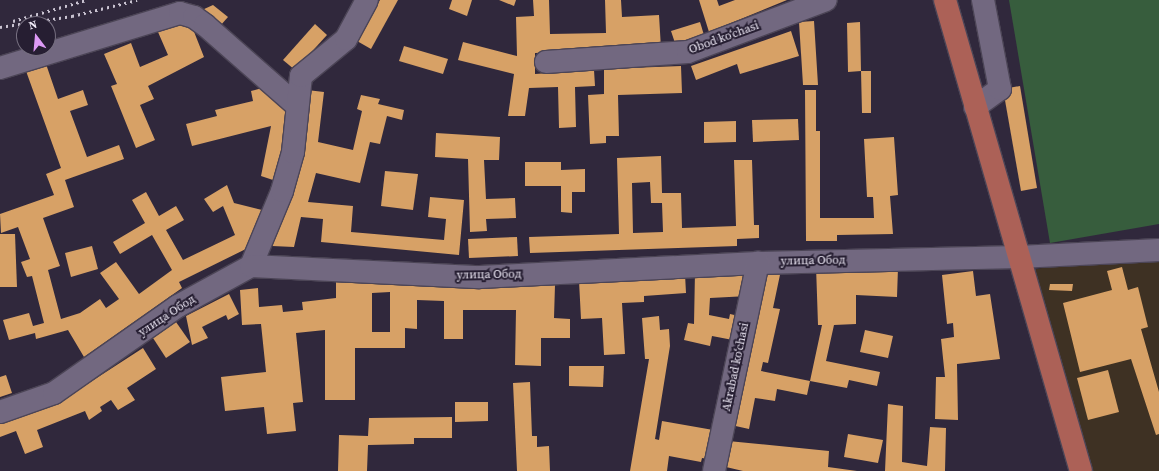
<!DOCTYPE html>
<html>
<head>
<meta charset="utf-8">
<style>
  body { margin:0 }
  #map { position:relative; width:1159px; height:471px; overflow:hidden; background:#30283c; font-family:"Source Serif 4",serif }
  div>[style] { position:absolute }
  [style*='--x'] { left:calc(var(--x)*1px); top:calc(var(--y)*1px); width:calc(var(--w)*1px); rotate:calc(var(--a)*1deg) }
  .industrial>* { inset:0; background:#3e3123 }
  .green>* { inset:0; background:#375d3d }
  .building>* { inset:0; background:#d7a166 }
  .roads { filter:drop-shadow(1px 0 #4c4556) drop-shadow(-1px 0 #4c4556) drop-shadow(0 1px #4c4556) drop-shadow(0 -1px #4c4556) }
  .minor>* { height:22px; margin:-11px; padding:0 11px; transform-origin:11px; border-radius:11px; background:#726880 }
  .major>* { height:22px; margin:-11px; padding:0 11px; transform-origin:11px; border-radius:11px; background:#ac6157 }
  .rail>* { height:3px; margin-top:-1.5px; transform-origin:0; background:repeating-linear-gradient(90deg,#c9c3d1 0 2px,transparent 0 6px) }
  span { translate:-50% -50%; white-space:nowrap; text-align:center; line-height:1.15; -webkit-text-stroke:4px #261e32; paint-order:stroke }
  .street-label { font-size:12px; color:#f0ebf8 }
  .north { position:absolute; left:16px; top:16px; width:40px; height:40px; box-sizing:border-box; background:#261e32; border:1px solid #777081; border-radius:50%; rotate:344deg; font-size:11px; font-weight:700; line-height:16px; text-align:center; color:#f0ebf8 }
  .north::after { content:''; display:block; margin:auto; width:14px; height:18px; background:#dc99f5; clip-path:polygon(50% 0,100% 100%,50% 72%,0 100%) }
</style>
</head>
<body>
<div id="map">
  <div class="industrial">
    <i style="clip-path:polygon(1159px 245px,1159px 471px,1092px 471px,1032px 270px)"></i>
  </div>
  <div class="green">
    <i style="clip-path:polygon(1009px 0,1159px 0,1159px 224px,1050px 243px)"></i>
  </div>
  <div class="building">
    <i style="clip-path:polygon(380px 0,398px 0,371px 49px,357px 41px)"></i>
    <i style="clip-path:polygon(452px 0,472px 0,467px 16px,449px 9px)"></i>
    <i style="clip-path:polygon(499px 0,516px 0,514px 6px)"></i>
    <i style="clip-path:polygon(533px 0,549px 0,550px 34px,606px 33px,605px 0,621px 0,622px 17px,659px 15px,661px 48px,535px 53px,535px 74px,594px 70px,595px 86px,575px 87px,576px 127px,559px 128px,558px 87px,529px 88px,525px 116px,508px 116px,514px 74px,458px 60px,463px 42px,517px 56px,516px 17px,534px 16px)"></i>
    <i style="clip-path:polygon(699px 0,717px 0,719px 6px,735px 0,787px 0,709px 32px)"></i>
    <i style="clip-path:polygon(213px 5px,228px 17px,220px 26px,202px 10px)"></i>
    <i style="clip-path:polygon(189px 19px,204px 57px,148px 86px,154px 99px,140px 105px,155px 140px,136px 148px,111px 86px,117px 84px,104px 54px,131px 43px,140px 67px,168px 55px,158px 32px)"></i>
    <i style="clip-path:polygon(814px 21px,818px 85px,803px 85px,799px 22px)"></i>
    <i style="clip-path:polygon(700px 22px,704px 35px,675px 43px,671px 31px)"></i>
    <i style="clip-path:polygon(860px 22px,861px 71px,871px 71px,871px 113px,862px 113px,861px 71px,848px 72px,847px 23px)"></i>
    <i style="clip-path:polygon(315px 24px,327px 35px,295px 70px,283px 60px)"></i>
    <i style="clip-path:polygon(791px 31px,799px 56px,740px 74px,737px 64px,696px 80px,691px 66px)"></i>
    <i style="clip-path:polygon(404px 46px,448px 59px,443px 74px,399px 61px)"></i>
    <i style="clip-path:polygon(46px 64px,58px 99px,83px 90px,88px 105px,70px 111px,87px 157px,119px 145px,124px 159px,65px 180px,74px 207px,43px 218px,60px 266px,48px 270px,61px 319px,80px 313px,100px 299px,106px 308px,119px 299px,100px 273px,116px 262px,139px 294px,172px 270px,152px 235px,120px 254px,113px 242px,145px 223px,132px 200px,146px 192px,159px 216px,176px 206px,184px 220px,166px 230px,183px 260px,235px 235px,223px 206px,213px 212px,204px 199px,227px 185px,234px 203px,266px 211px,258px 243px,179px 282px,182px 288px,84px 357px,68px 330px,36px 339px,35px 333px,9px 340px,3px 320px,29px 313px,33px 326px,44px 323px,32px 276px,27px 277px,21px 262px,30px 259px,18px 227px,1px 233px,0 214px,54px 195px,46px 174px,61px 168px,26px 71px)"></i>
    <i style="clip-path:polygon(681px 66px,682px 93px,618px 95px,619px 136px,606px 136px,606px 143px,590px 144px,588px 95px,604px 94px,604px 69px)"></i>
    <i style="clip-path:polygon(1020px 86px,1037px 188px,1021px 191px,1003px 89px)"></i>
    <i style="clip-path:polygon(266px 87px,283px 108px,293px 105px,279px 182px,261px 176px,271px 126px,192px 146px,186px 124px,217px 116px,215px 110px,253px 101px,251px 91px)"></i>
    <i style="clip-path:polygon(307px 90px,324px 92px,318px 142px,353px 150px,362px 111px,357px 109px,361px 95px,380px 99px,378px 104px,404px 110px,402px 120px,387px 116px,380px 144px,370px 142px,360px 183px,316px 173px,308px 202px,353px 206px,351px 232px,444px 240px,446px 219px,428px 217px,430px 197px,464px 200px,459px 255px,321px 242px,323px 219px,301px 217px,294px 247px,272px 246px)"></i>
    <i style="clip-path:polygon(805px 90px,816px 90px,816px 131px,820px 131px,820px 218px,874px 218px,873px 197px,867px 197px,864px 139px,894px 137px,898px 195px,890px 196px,893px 234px,837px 235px,837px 241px,806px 241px)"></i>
    <i style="clip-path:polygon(798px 119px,799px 140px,753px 142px,752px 120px)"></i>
    <i style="clip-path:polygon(736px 121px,736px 142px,704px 143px,704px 122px)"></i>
    <i style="clip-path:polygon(436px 133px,500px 137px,499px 160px,484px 160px,486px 199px,515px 198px,516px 218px,486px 219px,487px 231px,470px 232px,468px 159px,435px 157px)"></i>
    <i style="clip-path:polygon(evenodd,661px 156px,662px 193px,681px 193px,682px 228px,736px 226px,734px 160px,752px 160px,754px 225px,759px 225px,759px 238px,737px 239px,737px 246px,530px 253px,529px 237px,619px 234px,617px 158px,661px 156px,650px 182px,651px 203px,662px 203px,663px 232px,633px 233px,632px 183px,650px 182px)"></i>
    <i style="clip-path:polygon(525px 162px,561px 162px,561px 170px,585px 169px,585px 192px,572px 192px,572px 213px,561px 212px,561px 186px,525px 186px)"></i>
    <i style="clip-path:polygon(385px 171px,418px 174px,413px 210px,381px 206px)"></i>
    <i style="clip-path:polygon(0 234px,15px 234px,17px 287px,0 287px)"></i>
    <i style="clip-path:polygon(517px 237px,518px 256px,469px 258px,468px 239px)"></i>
    <i style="clip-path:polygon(92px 246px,98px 269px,71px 277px,65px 253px)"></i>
    <i style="clip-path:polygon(816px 266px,898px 268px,897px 297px,856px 295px,856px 324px,834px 325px,826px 361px,880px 372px,877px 386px,849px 380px,847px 388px,810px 381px,807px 395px,777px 389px,775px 401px,755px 398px,749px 429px,731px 425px,764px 267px,781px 270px,773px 308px,780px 309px,768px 363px,763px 362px,761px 371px,810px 381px,822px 325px,818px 325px)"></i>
    <i style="clip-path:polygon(754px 267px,748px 296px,710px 298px,709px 315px,729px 319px,730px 314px,743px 317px,738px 341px,712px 336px,710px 346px,684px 340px,688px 323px,694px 324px,695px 271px)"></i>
    <i style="clip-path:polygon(1122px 267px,1128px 290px,1138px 287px,1148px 327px,1141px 329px,1159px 392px,1159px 434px,1156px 435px,1131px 359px,1080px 372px,1063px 303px,1112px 290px,1107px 271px)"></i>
    <i style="clip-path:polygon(973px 271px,976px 296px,990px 294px,1000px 359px,957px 364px,958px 420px,935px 419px,936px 377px,945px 377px,941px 339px,954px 337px,953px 323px,947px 324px,942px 275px)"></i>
    <i style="clip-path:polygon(685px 274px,686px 293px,644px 296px,644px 302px,622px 303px,625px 354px,604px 355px,602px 318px,581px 319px,579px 281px)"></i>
    <i style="clip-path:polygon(evenodd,336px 275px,405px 283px,555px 285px,554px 318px,570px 319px,570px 338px,541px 338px,541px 366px,515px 365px,516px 310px,463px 310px,463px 339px,444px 339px,444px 301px,417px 300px,417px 329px,405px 328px,405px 348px,355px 348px,355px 400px,325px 400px,325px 330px,296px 333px,303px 402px,293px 403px,296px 431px,267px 434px,264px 407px,225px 411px,221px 377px,266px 372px,261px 324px,242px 325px,240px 290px,258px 288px,259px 307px,282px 305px,283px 312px,303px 310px,302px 302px,336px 298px,336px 275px,390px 292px,390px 332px,372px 332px,372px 293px,390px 292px)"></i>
    <i style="clip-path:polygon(1050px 284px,1073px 284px,1072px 291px,1049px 290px)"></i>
    <i style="clip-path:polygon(229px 294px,239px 314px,228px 320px,226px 315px,202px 327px,208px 338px,192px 345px,186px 316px)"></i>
    <i style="clip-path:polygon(659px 316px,660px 330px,669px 329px,670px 346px,655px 439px,659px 440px,662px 421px,719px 431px,714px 460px,702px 458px,701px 462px,669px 456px,667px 471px,630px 471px,649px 359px,645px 359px,642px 318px)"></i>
    <i style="clip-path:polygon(176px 322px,190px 342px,166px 358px,153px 338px)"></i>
    <i style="clip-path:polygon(865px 330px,893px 336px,888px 358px,860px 352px)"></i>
    <i style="clip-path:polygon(143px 348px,156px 369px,127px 388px,135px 400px,118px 410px,111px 400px,100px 407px,102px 411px,89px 420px,85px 411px,37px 430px,43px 447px,25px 454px,16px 431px,0 437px,0 420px,75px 392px)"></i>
    <i style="clip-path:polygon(569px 366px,604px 366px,603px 387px,569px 386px)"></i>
    <i style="clip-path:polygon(1108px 370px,1119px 412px,1088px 420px,1077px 378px)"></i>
    <i style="clip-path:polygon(6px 375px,12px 393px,0 397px,0 377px)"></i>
    <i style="clip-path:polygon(530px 382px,532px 436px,537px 436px,537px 447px,549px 446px,550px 471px,517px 471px,513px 383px)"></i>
    <i style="clip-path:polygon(455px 402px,488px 402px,488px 421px,455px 422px)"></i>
    <i style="clip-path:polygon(888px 404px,903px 406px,902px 462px,927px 466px,930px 427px,946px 428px,945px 471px,885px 471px)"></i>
    <i style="clip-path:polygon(452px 417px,452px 438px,414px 438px,414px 444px,368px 445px,367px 471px,338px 471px,339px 435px,368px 436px,369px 418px)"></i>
    <i style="clip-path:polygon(848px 434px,883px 440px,878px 463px,844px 457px)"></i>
    <i style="clip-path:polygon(728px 441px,829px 451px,828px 467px,857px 471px,743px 471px,726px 467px)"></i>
  </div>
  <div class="roads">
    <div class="minor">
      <i style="--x:546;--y:62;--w:142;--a:-4"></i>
      <i style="--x:688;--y:52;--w:147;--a:-20.6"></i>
      <i style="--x:0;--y:68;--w:188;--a:-17"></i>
      <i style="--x:180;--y:13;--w:15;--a:16"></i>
      <i style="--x:194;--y:17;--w:14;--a:36"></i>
      <i style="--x:205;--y:25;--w:121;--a:41.3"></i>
      <i style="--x:975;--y:107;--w:31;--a:-36"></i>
      <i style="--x:1000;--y:89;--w:91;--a:-100.8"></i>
      <i style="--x:251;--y:266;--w:81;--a:-67.5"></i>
      <i style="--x:282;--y:191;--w:41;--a:-74.2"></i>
      <i style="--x:293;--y:152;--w:76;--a:-84"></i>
      <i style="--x:301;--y:76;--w:58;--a:-39.4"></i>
      <i style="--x:346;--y:39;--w:44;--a:-61.7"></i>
      <i style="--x:0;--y:412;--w:57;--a:-19.4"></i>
      <i style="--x:54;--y:393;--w:151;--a:-35.1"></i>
      <i style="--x:178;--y:306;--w:83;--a:-28.7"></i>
      <i style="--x:251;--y:266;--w:229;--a:2.8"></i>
      <i style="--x:480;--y:277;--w:278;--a:-2.9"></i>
      <i style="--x:758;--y:263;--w:261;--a:-1.3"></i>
      <i style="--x:1019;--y:257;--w:140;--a:-2.9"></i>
      <i style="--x:714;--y:471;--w:213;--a:-78.1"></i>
    </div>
    <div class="major">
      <i style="--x:945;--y:0;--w:490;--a:73.9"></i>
    </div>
  </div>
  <div class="rail">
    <i style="--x:13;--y:21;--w:76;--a:-16"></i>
    <i style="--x:0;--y:27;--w:73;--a:-8.7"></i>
    <i style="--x:72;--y:16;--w:67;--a:-13.8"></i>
  </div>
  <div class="street-label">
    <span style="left:724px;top:38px;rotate:-20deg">Obod koʻchasi</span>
    <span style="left:813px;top:261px;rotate:-1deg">улица Обод</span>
    <span style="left:489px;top:275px;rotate:-1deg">улица Обод</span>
    <span style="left:167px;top:316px;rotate:-33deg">улица Обод</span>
    <span style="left:736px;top:367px;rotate:-78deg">Akrabad koʻchasi</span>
  </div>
  <div class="north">N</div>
</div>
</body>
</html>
